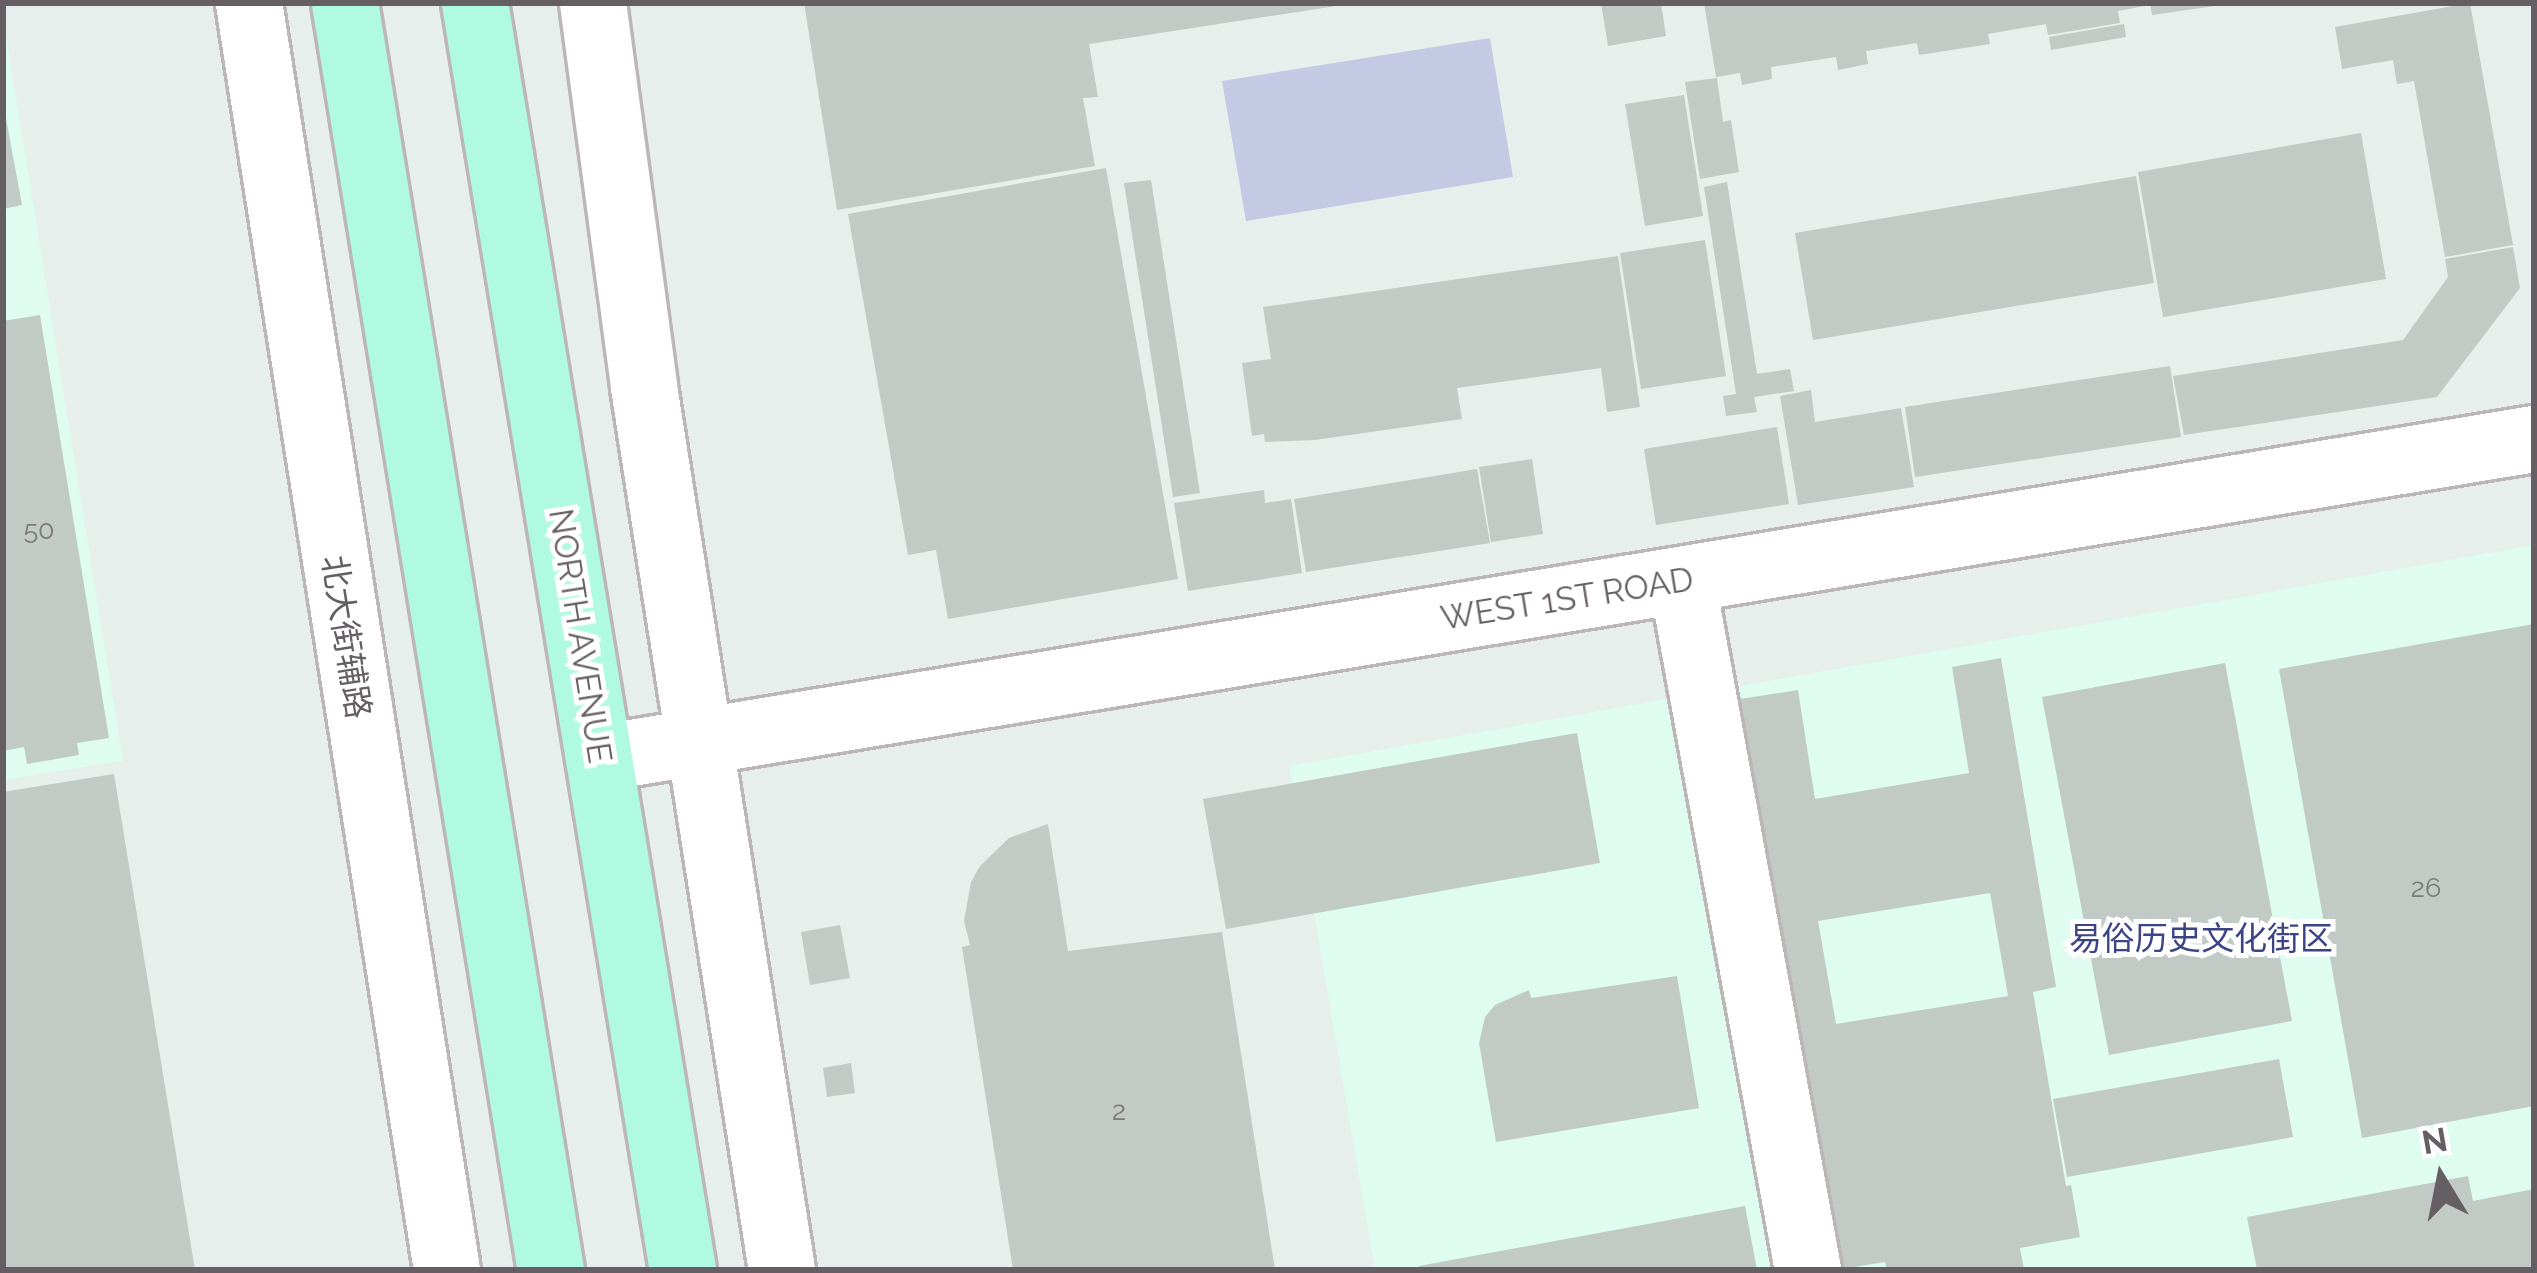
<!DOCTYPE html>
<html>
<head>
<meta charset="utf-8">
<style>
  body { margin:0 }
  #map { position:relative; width:2537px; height:1273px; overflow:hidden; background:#e6efeb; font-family:Raleway,"Noto Sans SC",sans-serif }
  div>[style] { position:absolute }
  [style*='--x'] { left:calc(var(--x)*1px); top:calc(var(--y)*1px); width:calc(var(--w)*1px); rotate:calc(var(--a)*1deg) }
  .commercial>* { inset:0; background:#defcf0 }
  .green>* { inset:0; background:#c4c9e4 }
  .building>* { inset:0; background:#c2cac6 }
  .roads { filter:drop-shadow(3px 0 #bcb6b9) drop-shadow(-3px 0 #bcb6b9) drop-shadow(0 3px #bcb6b9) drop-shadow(0 -3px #bcb6b9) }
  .minor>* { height:66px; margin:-33px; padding:0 33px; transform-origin:33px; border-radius:33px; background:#fff }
  .major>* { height:66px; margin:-33px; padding:0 33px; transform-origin:33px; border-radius:33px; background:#b0fae2 }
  span { translate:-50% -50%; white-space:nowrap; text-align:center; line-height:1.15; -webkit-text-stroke:10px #fff; paint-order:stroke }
  .number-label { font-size:27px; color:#7c797b }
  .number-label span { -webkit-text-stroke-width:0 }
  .street-label { font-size:33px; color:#655e62 }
  .park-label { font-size:33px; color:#3c4486 }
  .frame { position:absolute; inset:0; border:6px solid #655e62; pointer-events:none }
  .north { position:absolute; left:2381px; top:1117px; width:120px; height:120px; -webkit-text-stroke:9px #fff; paint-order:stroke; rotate:350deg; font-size:33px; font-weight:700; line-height:48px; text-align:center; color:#655e62 }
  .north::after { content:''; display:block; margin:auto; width:42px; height:54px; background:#655e62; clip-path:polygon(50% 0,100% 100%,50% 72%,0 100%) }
</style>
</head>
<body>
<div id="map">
  <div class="commercial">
    <i style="clip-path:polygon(3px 17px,123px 761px,3px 780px)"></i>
    <i style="clip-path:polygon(2534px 545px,2534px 1270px,1375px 1270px,1289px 766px)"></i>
  </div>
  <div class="green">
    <i style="clip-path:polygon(1490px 38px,1513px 177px,1246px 221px,1222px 81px)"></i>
  </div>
  <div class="building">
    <i style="clip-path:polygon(804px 3px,1336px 3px,1336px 6px,1089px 44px,1098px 97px,1083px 98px,1095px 166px,837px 210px)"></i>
    <i style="clip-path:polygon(1601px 3px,1661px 3px,1666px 36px,1608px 46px)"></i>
    <i style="clip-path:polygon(1704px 3px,2150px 3px,2150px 5px,2118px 11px,2120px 23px,2048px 35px,2046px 24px,1988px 34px,1990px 44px,1919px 55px,1917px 43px,1866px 51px,1868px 64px,1838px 70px,1836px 57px,1771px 67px,1772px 79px,1742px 85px,1740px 73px,1716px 77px)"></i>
    <i style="clip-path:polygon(2150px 3px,2215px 3px,2215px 6px,2152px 15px)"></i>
    <i style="clip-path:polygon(2470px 3px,2513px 245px,2445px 257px,2414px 81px,2397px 84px,2393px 60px,2342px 69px,2335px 27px)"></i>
    <i style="clip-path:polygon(2124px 24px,2126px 37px,2051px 50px,2049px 37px)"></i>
    <i style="clip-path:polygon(1717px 78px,1723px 122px,1731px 120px,1739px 172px,1700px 179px,1685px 82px)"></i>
    <i style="clip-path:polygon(1684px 95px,1703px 216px,1645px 226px,1625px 104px)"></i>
    <i style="clip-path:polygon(3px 102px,22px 205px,3px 209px)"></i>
    <i style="clip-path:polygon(2361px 133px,2386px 279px,2163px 317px,2138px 172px)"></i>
    <i style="clip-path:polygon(1106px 168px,1178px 579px,948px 619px,936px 550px,908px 555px,848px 214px)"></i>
    <i style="clip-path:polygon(2136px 176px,2154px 283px,1813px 340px,1795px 233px)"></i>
    <i style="clip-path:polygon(1151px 180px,1200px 493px,1173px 497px,1124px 183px)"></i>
    <i style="clip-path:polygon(1727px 182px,1757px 374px,1790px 369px,1794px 391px,1754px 397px,1757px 412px,1726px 416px,1723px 396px,1736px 394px,1704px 187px)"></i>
    <i style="clip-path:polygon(1705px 240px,1726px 376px,1641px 389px,1620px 253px)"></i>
    <i style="clip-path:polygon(2513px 247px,2520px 288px,2437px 397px,2184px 435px,2173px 376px,2403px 340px,2448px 277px,2445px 259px)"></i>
    <i style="clip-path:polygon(1618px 256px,1640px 407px,1607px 412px,1601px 368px,1457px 388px,1462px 419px,1315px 440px,1265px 442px,1264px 434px,1252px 436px,1242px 363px,1271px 359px,1263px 307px)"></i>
    <i style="clip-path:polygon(40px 315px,109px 738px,77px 743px,79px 755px,27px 764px,24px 747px,3px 751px,3px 321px)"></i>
    <i style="clip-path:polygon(2170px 366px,2181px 437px,1915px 477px,1905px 407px)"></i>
    <i style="clip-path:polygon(1811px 390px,1815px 422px,1901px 408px,1914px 487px,1798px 505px,1780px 396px)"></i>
    <i style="clip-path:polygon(1777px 427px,1789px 504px,1656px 525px,1644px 449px)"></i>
    <i style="clip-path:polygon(1532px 459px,1543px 534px,1491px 542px,1479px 467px)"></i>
    <i style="clip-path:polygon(1477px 469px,1490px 543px,1306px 572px,1294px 499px)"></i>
    <i style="clip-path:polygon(1264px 490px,1265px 503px,1291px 499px,1302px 573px,1188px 591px,1174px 503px)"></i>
    <i style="clip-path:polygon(2534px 624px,2534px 1106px,2362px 1138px,2279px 669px)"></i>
    <i style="clip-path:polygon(evenodd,2001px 658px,2056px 987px,2033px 992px,2066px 1186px,2071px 1185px,2080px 1237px,2020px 1248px,2024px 1270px,1887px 1270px,1885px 1262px,1836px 1270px,1734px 700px,1798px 690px,1815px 799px,1969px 773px,1952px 667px,2001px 658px,1990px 893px,2008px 996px,1836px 1024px,1818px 921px,1990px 893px)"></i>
    <i style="clip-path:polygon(2225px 663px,2292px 1021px,2109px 1055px,2042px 697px)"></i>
    <i style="clip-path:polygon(1577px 733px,1600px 863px,1226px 929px,1203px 799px)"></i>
    <i style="clip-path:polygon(114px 774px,195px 1270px,3px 1270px,3px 792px)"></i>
    <i style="clip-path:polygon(1048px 824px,1068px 951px,1222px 932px,1275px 1270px,1013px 1270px,962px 947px,970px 945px,964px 921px,971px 882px,980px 866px,1009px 838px)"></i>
    <i style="clip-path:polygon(840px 925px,850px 978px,810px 985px,801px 932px)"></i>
    <i style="clip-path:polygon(1677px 976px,1699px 1108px,1496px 1142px,1479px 1043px,1485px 1017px,1495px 1005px,1529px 990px,1531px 998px)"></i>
    <i style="clip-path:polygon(2279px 1059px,2293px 1137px,2067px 1177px,2053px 1099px)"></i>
    <i style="clip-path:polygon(851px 1063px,855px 1093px,827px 1097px,823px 1068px)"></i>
    <i style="clip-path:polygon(2468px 1176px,2473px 1201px,2534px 1189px,2534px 1270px,2257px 1270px,2247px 1217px)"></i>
    <i style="clip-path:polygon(1745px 1206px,1757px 1270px,1419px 1270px,1419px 1266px)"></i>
  </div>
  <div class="roads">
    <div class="minor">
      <i style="--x:249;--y:3;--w:1282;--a:81.12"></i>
      <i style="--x:593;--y:3;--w:387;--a:82.4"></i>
      <i style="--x:644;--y:387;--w:894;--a:81.12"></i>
      <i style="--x:1682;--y:580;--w:701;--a:79.65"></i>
      <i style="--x:601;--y:758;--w:1959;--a:-9.37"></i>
    </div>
    <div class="major">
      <i style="--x:345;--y:3;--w:1284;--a:80.77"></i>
      <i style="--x:475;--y:3;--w:1284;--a:80.68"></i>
    </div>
  </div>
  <div class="number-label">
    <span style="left:39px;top:530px">50</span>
    <span style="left:2426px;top:888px">26</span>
    <span style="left:1119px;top:1111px">2</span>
  </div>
  <div class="street-label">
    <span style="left:1567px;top:599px;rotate:-9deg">WEST 1ST ROAD</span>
    <span style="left:580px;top:636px;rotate:81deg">NORTH AVENUE</span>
    <span style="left:346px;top:637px;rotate:81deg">北大街辅路</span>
  </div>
  <div class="park-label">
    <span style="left:2201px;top:939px">易俗历史文化街区</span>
  </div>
  <div class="frame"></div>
  <div class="north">N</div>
</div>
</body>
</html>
